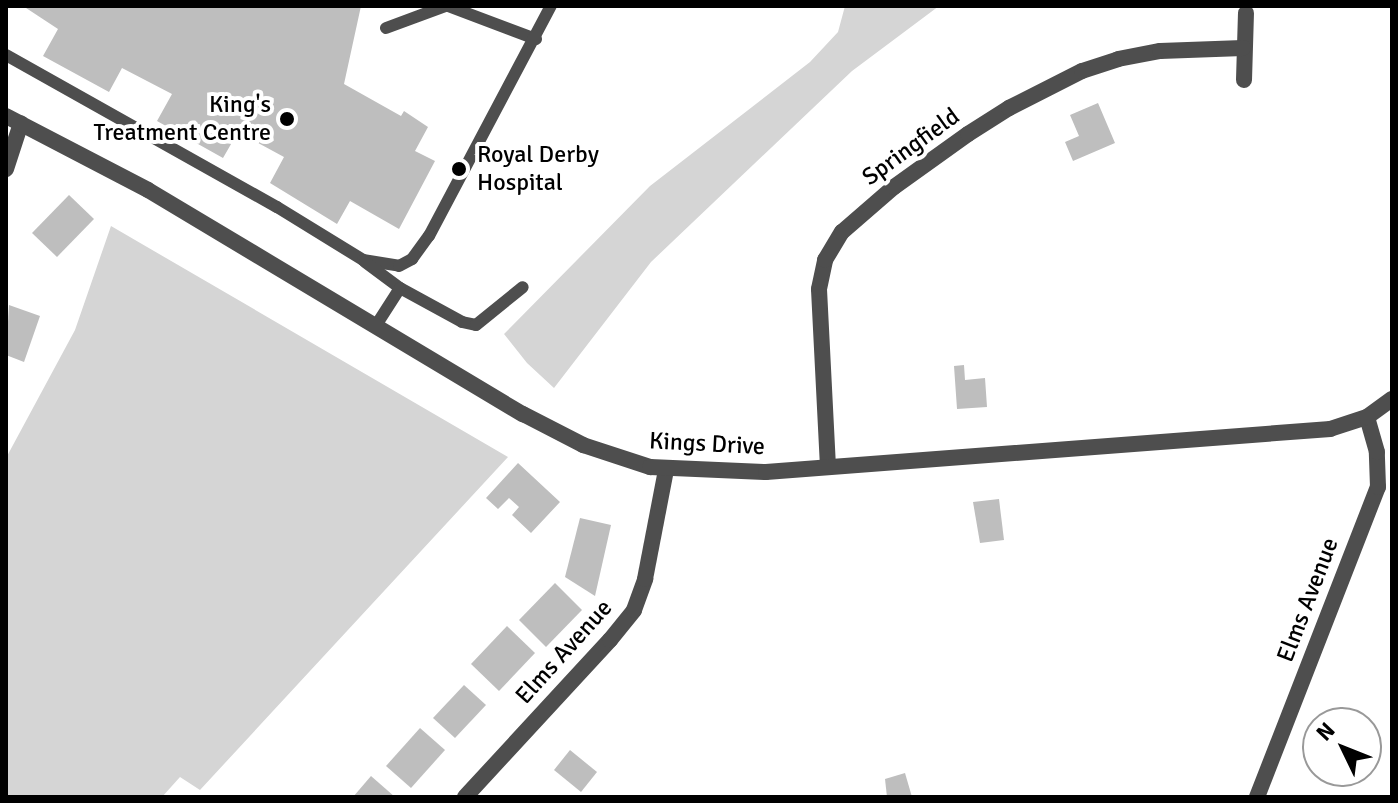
<!DOCTYPE html>
<html>
<head>
<meta charset="utf-8">
<style>
  body { margin:0 }
  #map { position:relative; width:1398px; height:803px; overflow:hidden; background:#fff; font-family:Signika,sans-serif }
  div>[style] { position:absolute }
  [style*='--x'] { left:calc(var(--x)*1px); top:calc(var(--y)*1px); width:calc(var(--w)*1px); rotate:calc(var(--a)*1deg) }
  .green>* { inset:0; background:#d5d5d5 }
  .building>* { inset:0; background:#bebebe }
  .service>* { height:12px; margin:-6px; padding:0 6px; transform-origin:6px; border-radius:6px; background:#4e4e4e }
  .minor>* { height:16px; margin:-8px; padding:0 8px; transform-origin:8px; border-radius:8px; background:#4e4e4e }
  .tertiary>* { height:16px; margin:-8px; padding:0 8px; transform-origin:8px; border-radius:8px; background:#4e4e4e }
  .dots>* { width:22px; height:22px; translate:-50% -50%; box-sizing:border-box; border:4px solid #fff; border-radius:50% }
  span { translate:-50% -50%; white-space:nowrap; text-align:center; line-height:1.15; -webkit-text-stroke:8px #fff; paint-order:stroke }
  .poi-label { font-size:24px; color:#000 }
  .right { translate:-100% -50%; text-align:right }
  .left { translate:0 -50%; text-align:left }
  .street-label { font-size:24px; color:#000 }
  .frame { position:absolute; inset:0; border:8px solid #000; pointer-events:none }
  .north { position:absolute; left:1302px; top:707px; width:80px; height:80px; box-sizing:border-box; background:#fff; border:2px solid #999; border-radius:50%; rotate:313deg; font-size:22px; font-weight:700; line-height:32px; text-align:center; color:#000 }
  .north::after { content:''; display:block; margin:auto; width:28px; height:36px; background:#000; clip-path:polygon(50% 0,100% 100%,50% 72%,0 100%) }
</style>
</head>
<body>
<div id="map">
  <div class="green">
    <i style="clip-path:polygon(845px 6px,939px 6px,852px 71px,651px 262px,554px 388px,527px 363px,504px 334px,650px 186px,810px 62px,838px 32px)"></i>
    <i style="clip-path:polygon(111px 226px,508px 457px,200px 790px,180px 777px,162px 797px,6px 797px,6px 458px,75px 330px)"></i>
  </div>
  <div class="building">
    <i style="clip-path:polygon(23px 6px,361px 6px,344px 84px,401px 116px,404px 111px,428px 127px,415px 151px,435px 161px,399px 229px,350px 201px,337px 224px,270px 183px,284px 157px,238px 132px,223px 158px,157px 121px,172px 94px,122px 68px,109px 92px,43px 56px,58px 29px)"></i>
    <i style="clip-path:polygon(1098px 103px,1115px 143px,1073px 161px,1065px 142px,1079px 136px,1070px 115px)"></i>
    <i style="clip-path:polygon(69px 195px,94px 219px,57px 257px,32px 233px)"></i>
    <i style="clip-path:polygon(9px 305px,40px 316px,24px 362px,6px 355px)"></i>
    <i style="clip-path:polygon(964px 365px,965px 380px,985px 378px,987px 407px,957px 409px,954px 366px)"></i>
    <i style="clip-path:polygon(518px 463px,560px 502px,531px 533px,512px 515px,519px 507px,509px 498px,498px 509px,486px 498px)"></i>
    <i style="clip-path:polygon(999px 499px,1004px 540px,980px 543px,973px 502px)"></i>
    <i style="clip-path:polygon(580px 518px,611px 525px,595px 596px,565px 577px)"></i>
    <i style="clip-path:polygon(555px 583px,582px 610px,546px 647px,519px 620px)"></i>
    <i style="clip-path:polygon(507px 626px,535px 653px,499px 691px,471px 664px)"></i>
    <i style="clip-path:polygon(464px 685px,486px 705px,455px 738px,433px 718px)"></i>
    <i style="clip-path:polygon(420px 728px,445px 750px,411px 788px,386px 766px)"></i>
    <i style="clip-path:polygon(570px 750px,597px 772px,581px 792px,554px 770px)"></i>
    <i style="clip-path:polygon(905px 773px,912px 797px,887px 797px,885px 779px)"></i>
    <i style="clip-path:polygon(371px 776px,395px 797px,353px 797px)"></i>
  </div>
  <div class="service">
    <i style="--x:448;--y:6;--w:94;--a:20.6"></i>
    <i style="--x:386;--y:28;--w:63;--a:-20.4"></i>
    <i style="--x:6;--y:55;--w:311;--a:29.3"></i>
    <i style="--x:277;--y:207;--w:101;--a:31.6"></i>
    <i style="--x:363;--y:260;--w:36;--a:9"></i>
    <i style="--x:399;--y:266;--w:15;--a:-28"></i>
    <i style="--x:412;--y:259;--w:29;--a:-54"></i>
    <i style="--x:429;--y:236;--w:260;--a:-62.1"></i>
    <i style="--x:365;--y:262;--w:44;--a:36.6"></i>
    <i style="--x:400;--y:288;--w:71;--a:28.7"></i>
    <i style="--x:462;--y:322;--w:14;--a:12"></i>
    <i style="--x:476;--y:325;--w:60;--a:-39"></i>
    <i style="--x:375;--y:327;--w:46;--a:-57.3"></i>
  </div>
  <div class="minor">
    <i style="--x:1244;--y:80;--w:67;--a:-88.3"></i>
    <i style="--x:6;--y:169;--w:48;--a:-71.9"></i>
    <i style="--x:828;--y:467;--w:178;--a:-92.9"></i>
    <i style="--x:819;--y:289;--w:30;--a:-78"></i>
    <i style="--x:825;--y:260;--w:33;--a:-59"></i>
    <i style="--x:842;--y:232;--w:69;--a:-40.9"></i>
    <i style="--x:894;--y:187;--w:91;--a:-35.6"></i>
    <i style="--x:968;--y:134;--w:49;--a:-32.4"></i>
    <i style="--x:1009;--y:108;--w:82;--a:-26.9"></i>
    <i style="--x:1082;--y:71;--w:38;--a:-18"></i>
    <i style="--x:1118;--y:59;--w:43;--a:-10.8"></i>
    <i style="--x:1160;--y:51;--w:83;--a:-2.1"></i>
    <i style="--x:465;--y:797;--w:214;--a:-47.3"></i>
    <i style="--x:610;--y:640;--w:38;--a:-51"></i>
    <i style="--x:634;--y:610;--w:33;--a:-70"></i>
    <i style="--x:645;--y:579;--w:111;--a:-79.1"></i>
    <i style="--x:1257;--y:797;--w:333;--a:-68.7"></i>
    <i style="--x:1378;--y:487;--w:35;--a:-92"></i>
    <i style="--x:1377;--y:452;--w:36;--a:-106"></i>
  </div>
  <div class="tertiary">
    <i style="--x:6;--y:116;--w:160;--a:27.5"></i>
    <i style="--x:148;--y:190;--w:437;--a:30.9"></i>
    <i style="--x:523;--y:414;--w:68;--a:27.3"></i>
    <i style="--x:583;--y:445;--w:71;--a:18.2"></i>
    <i style="--x:650;--y:467;--w:116;--a:2.5"></i>
    <i style="--x:766;--y:472;--w:566;--a:-4.36"></i>
    <i style="--x:1330;--y:429;--w:39;--a:-18"></i>
    <i style="--x:1367;--y:417;--w:31;--a:-36"></i>
  </div>
  <div class="dots">
    <i style="left:287px;top:119px;background:#000"></i>
    <i style="left:459px;top:169px;background:#000"></i>
  </div>
  <div class="poi-label">
    <span class="right" style="left:271px;top:119px">King's<br>Treatment Centre</span>
    <span class="left" style="left:477px;top:169px">Royal Derby<br>Hospital</span>
  </div>
  <div class="street-label">
    <span style="left:911px;top:147px;rotate:-36deg">Springfield</span>
    <span style="left:707px;top:444px;rotate:3deg">Kings Drive</span>
    <span style="left:1308px;top:600px;rotate:-69deg">Elms Avenue</span>
    <span style="left:564px;top:652px;rotate:-48deg">Elms Avenue</span>
  </div>
  <div class="frame"></div>
  <div class="north">N</div>
</div>
</body>
</html>
